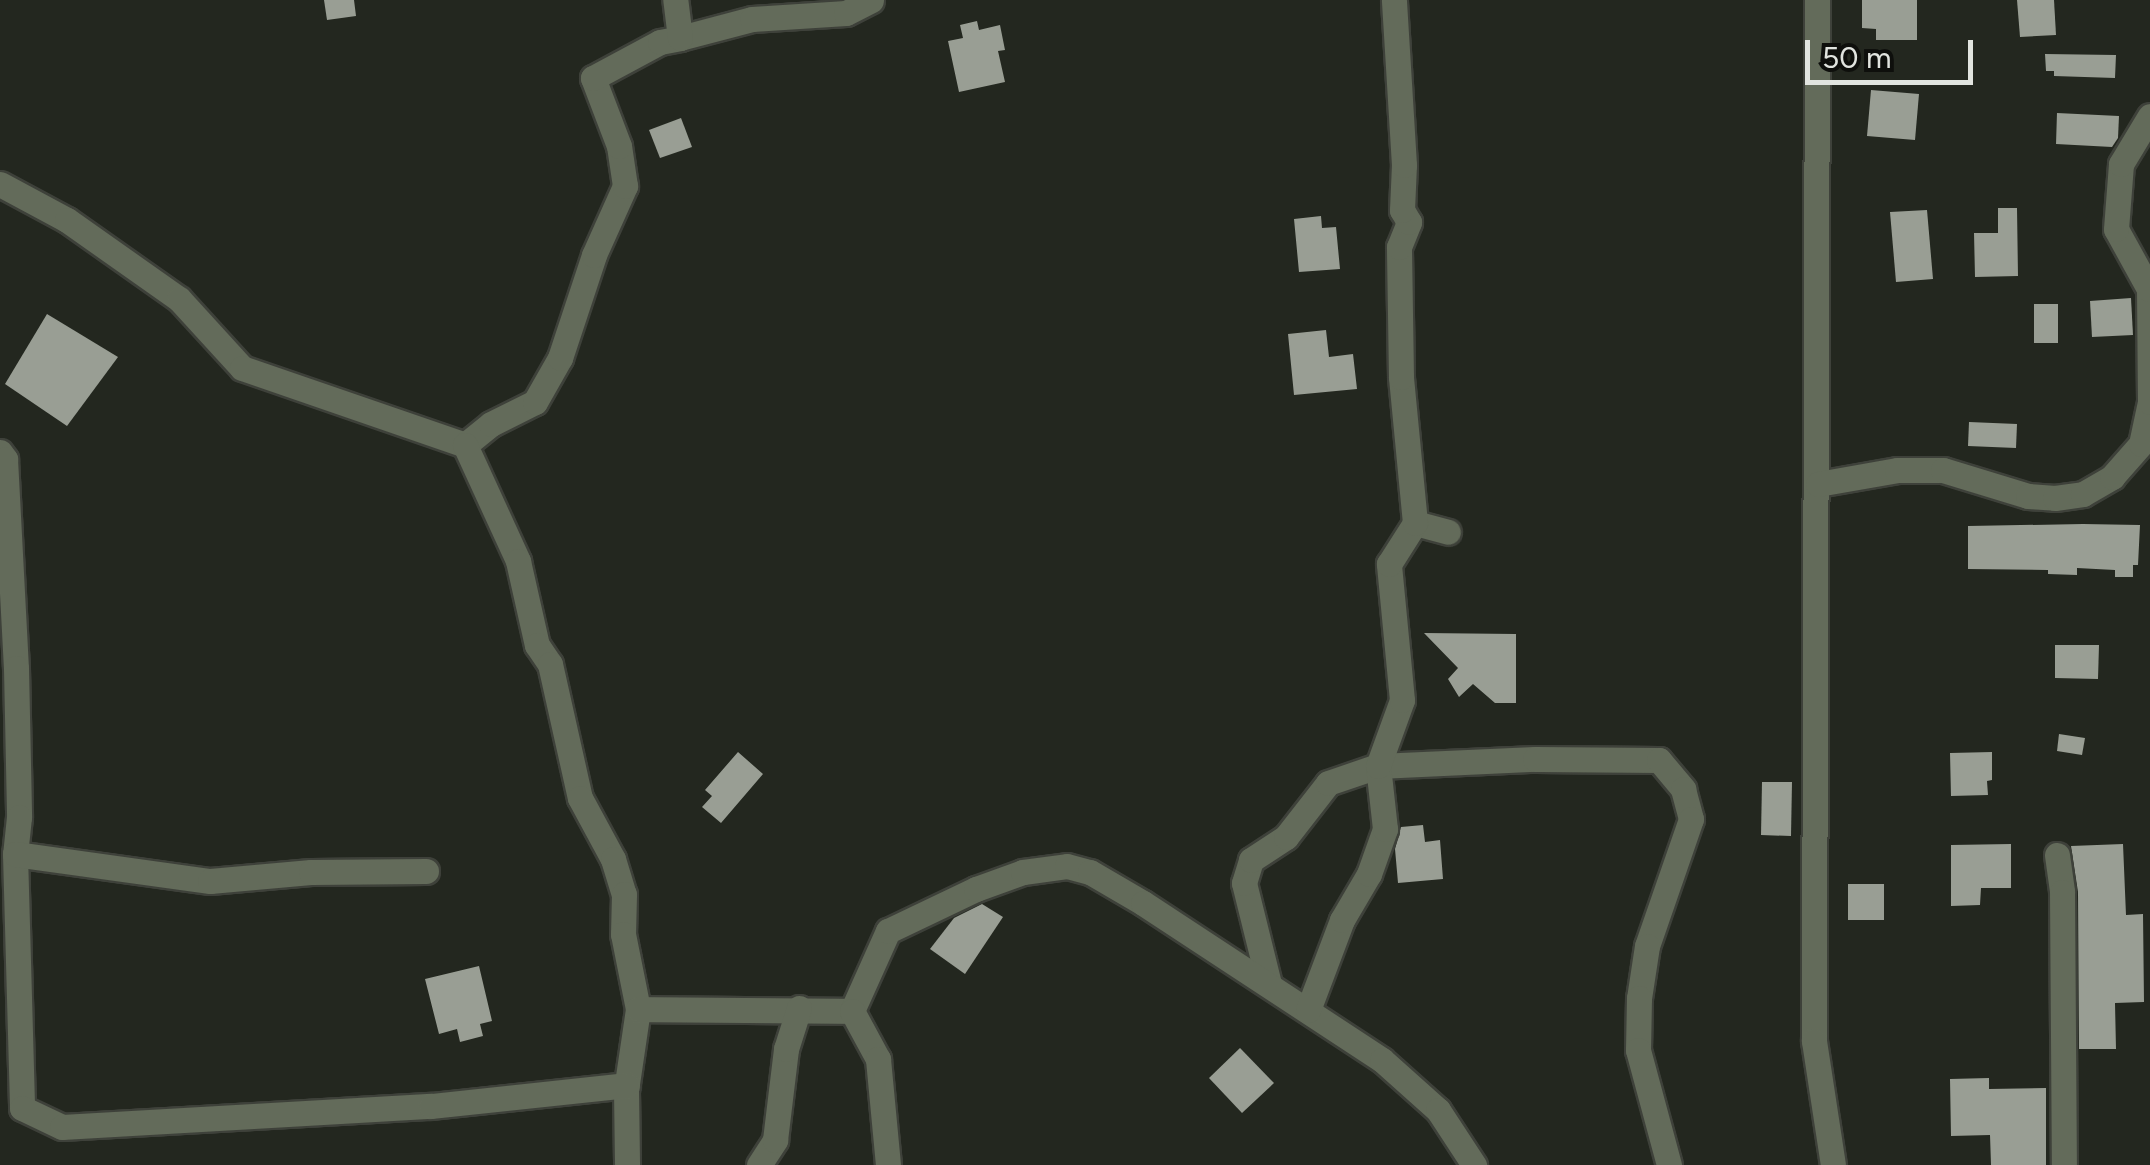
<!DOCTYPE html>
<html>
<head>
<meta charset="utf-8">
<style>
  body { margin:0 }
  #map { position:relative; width:2150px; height:1165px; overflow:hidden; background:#23271f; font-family:Figtree,sans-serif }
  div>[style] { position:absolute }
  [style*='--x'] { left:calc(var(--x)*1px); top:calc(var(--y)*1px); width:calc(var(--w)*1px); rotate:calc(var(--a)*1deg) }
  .building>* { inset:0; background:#999e94 }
  .roads { filter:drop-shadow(2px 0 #3e413a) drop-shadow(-2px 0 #3e413a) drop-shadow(0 2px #3e413a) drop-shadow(0 -2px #3e413a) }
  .minor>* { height:25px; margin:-12.5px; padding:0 12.5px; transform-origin:12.5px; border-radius:12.5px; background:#636b5a }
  span { translate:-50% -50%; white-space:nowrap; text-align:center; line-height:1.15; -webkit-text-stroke:10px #0e0f0c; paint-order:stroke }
  .scale { position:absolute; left:1805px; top:40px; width:168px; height:45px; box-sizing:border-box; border:5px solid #e1e4df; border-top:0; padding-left:12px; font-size:30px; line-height:35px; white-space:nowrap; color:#e1e4df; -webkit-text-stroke:8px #0e0f0c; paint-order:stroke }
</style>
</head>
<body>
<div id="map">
  <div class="building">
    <i style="clip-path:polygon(324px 0,354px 0,356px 16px,327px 20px)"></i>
    <i style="clip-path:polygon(1862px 0,1917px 0,1917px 40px,1876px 40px,1876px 29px,1862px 28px)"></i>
    <i style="clip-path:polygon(2017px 0,2054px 0,2056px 35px,2020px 37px)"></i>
    <i style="clip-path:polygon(977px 21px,979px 30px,1000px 25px,1005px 50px,998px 51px,1005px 82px,959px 92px,948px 41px,963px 38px,960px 25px)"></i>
    <i style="clip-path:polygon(2045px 54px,2116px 55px,2115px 78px,2054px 76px,2054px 71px,2046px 71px)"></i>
    <i style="clip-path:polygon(1871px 90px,1919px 94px,1915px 140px,1867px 136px)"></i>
    <i style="clip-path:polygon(2057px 113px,2119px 116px,2118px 138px,2112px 147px,2056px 144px)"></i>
    <i style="clip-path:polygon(681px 118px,692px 147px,660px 158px,649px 130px)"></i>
    <i style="clip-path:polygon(1998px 208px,2017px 208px,2018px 276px,1975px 277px,1974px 233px,1998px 233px)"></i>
    <i style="clip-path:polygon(1927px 210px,1933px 279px,1896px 282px,1890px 212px)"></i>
    <i style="clip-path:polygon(1321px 216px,1322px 228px,1336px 227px,1340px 269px,1299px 272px,1294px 219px)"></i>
    <i style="clip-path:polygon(2131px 298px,2133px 335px,2092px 337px,2090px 301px)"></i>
    <i style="clip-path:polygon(2034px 304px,2058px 304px,2058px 343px,2034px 343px)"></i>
    <i style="clip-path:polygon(47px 314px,118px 357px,67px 426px,5px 384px)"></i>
    <i style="clip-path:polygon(1326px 330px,1329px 357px,1353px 354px,1357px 389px,1294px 395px,1288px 334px)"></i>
    <i style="clip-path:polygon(1969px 422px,2017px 424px,2016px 448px,1968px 446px)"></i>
    <i style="clip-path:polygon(2083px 524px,2140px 525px,2138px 565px,2133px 565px,2133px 577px,2115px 577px,2115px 570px,2077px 568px,2077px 575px,2048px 574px,2048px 570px,1968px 569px,1968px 526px)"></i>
    <i style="clip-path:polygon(1424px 633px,1516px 634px,1516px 703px,1495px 703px,1473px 684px,1459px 697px,1448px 679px,1458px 668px)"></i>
    <i style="clip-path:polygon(2055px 645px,2099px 645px,2098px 679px,2055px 678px)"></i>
    <i style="clip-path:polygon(2059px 734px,2085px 738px,2082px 755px,2057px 751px)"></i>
    <i style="clip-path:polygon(738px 752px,763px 774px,721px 823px,702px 807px,712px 796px,705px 790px)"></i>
    <i style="clip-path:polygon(1992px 752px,1992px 780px,1987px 781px,1988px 795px,1951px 796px,1950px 753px)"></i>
    <i style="clip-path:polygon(1762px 782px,1792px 782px,1791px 836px,1761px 835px)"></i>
    <i style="clip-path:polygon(1423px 825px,1425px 842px,1440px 840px,1443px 879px,1398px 883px,1395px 849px,1401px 827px)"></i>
    <i style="clip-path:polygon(2011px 844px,2011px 888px,1981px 888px,1980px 905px,1951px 906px,1951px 845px)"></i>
    <i style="clip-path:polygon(2123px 844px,2126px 915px,2143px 914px,2144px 1002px,2115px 1003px,2116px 1049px,2079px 1049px,2078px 892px,2071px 846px)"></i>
    <i style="clip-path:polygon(1848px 884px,1884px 884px,1884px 920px,1848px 920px)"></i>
    <i style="clip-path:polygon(982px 904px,1003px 917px,965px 974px,930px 949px,954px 918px)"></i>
    <i style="clip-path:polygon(479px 966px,492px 1021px,480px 1024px,483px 1036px,460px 1042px,457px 1029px,439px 1034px,425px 979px)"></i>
    <i style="clip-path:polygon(1240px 1048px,1274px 1083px,1242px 1113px,1209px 1078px)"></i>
    <i style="clip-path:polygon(1989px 1078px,1989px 1089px,2046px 1088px,2046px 1165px,1991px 1165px,1990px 1135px,1951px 1136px,1950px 1079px)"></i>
  </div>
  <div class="roads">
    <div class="minor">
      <i style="--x:1817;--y:0;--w:1041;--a:90.17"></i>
      <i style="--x:1814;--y:1041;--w:125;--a:81.3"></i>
      <i style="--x:680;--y:38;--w:74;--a:-14.8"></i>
      <i style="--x:752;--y:19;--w:94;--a:-3.7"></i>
      <i style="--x:846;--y:13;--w:28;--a:-27"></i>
      <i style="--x:0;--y:184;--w:76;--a:28.2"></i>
      <i style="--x:67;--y:220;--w:137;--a:35.2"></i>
      <i style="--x:179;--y:299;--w:93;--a:47.6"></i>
      <i style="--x:242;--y:368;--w:236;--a:19"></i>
      <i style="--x:465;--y:445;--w:33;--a:-39"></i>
      <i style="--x:491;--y:424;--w:49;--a:-26.6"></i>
      <i style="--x:535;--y:402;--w:51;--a:-60.4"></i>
      <i style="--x:560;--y:358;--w:108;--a:-71.7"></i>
      <i style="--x:594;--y:255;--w:76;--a:-65.8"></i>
      <i style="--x:625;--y:186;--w:40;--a:-98.5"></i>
      <i style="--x:619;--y:146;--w:73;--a:-110.9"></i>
      <i style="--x:593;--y:78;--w:76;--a:-28.2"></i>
      <i style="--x:660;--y:42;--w:20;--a:-11"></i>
      <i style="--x:680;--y:38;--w:38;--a:-97"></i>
      <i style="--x:465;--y:445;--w:128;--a:65.4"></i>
      <i style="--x:518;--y:561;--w:86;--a:77.3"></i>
      <i style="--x:537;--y:645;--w:23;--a:56"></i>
      <i style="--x:550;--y:664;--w:137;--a:77.4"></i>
      <i style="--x:580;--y:798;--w:69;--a:61.6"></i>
      <i style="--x:613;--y:859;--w:37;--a:73"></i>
      <i style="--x:624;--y:894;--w:40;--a:91.4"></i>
      <i style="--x:623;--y:934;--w:76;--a:78.7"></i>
      <i style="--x:638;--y:1009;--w:82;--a:98.4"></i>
      <i style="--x:626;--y:1090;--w:75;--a:89.2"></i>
      <i style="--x:0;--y:452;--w:9;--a:54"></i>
      <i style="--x:5;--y:459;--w:209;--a:87"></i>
      <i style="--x:16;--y:668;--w:149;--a:88.8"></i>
      <i style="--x:19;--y:817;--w:37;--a:96"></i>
      <i style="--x:15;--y:854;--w:254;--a:88.4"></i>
      <i style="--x:22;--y:1108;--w:44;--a:25.4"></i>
      <i style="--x:62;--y:1127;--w:370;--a:-3.3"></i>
      <i style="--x:431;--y:1106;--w:197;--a:-6.1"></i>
      <i style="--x:1818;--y:484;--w:80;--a:-10"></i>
      <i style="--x:1897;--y:470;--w:46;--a:0"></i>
      <i style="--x:1943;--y:470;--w:89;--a:17"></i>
      <i style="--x:2028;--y:496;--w:27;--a:4"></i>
      <i style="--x:2055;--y:498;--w:28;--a:-8"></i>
      <i style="--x:2083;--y:494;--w:34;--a:-30"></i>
      <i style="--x:2112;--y:477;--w:44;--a:-48.7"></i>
      <i style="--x:2141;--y:444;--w:43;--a:-77.9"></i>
      <i style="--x:2150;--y:402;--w:113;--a:-90.5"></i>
      <i style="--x:2149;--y:289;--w:68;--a:-118.8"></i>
      <i style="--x:2116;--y:229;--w:65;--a:-85.6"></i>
      <i style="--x:2121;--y:164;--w:56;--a:-58.9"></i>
      <i style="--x:1415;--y:523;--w:34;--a:15"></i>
      <i style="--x:15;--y:854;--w:197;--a:7.9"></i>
      <i style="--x:210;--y:881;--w:101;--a:-5.1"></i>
      <i style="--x:311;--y:872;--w:115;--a:-0.5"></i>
      <i style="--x:2057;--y:855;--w:37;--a:82"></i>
      <i style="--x:2062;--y:892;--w:273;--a:89.6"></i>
      <i style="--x:1269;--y:984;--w:104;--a:-103.9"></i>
      <i style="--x:1244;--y:883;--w:24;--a:-73"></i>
      <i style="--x:1251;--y:860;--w:42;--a:-33.3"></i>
      <i style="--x:1286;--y:837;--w:68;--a:-52.1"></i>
      <i style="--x:1328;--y:783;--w:53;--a:-18.8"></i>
      <i style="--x:1378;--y:766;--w:157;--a:-2.6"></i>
      <i style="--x:1535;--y:759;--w:124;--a:0.5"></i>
      <i style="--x:1659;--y:760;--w:38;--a:50"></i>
      <i style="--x:1683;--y:789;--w:31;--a:75"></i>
      <i style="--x:1691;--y:819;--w:134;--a:109.1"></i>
      <i style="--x:1647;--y:946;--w:53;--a:98.7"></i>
      <i style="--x:1639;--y:998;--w:52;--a:91.1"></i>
      <i style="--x:1638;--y:1050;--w:119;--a:74.9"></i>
      <i style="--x:638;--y:1009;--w:214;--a:0.5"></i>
      <i style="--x:852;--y:1011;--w:88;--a:-65.8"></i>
      <i style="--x:888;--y:931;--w:98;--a:-25.5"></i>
      <i style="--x:976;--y:889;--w:50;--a:-19.9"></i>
      <i style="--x:1023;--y:872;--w:44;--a:-7.8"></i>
      <i style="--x:1067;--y:866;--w:24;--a:15"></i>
      <i style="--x:1090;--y:872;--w:61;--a:30.3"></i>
      <i style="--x:1143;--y:903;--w:286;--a:33.3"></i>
      <i style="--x:1382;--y:1060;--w:75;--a:41.8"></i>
      <i style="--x:1438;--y:1110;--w:66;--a:56.8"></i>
      <i style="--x:1308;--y:1010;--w:96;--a:-69.3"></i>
      <i style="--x:1342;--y:920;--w:53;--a:-59.6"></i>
      <i style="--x:1369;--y:874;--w:48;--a:-70.4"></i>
      <i style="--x:1385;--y:829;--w:63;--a:-96.3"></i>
      <i style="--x:1378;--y:766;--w:70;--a:-70"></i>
      <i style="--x:1402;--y:700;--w:137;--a:-95.5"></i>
      <i style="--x:1389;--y:564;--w:49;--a:-57.6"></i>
      <i style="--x:1415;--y:523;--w:147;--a:-95.5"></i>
      <i style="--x:1401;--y:377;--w:130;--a:-90.9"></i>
      <i style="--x:1399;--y:247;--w:27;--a:-68"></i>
      <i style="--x:1409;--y:222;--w:14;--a:-120"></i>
      <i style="--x:1402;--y:210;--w:45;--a:-87.5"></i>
      <i style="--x:1404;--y:165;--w:165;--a:-93.5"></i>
      <i style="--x:852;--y:1011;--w:55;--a:61.6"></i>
      <i style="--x:878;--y:1059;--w:106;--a:84.6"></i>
      <i style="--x:759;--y:1165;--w:30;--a:-57"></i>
      <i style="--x:775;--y:1140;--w:92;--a:-83.1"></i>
      <i style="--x:786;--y:1049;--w:43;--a:-72.4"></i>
    </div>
  </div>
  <div class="scale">50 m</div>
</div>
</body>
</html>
